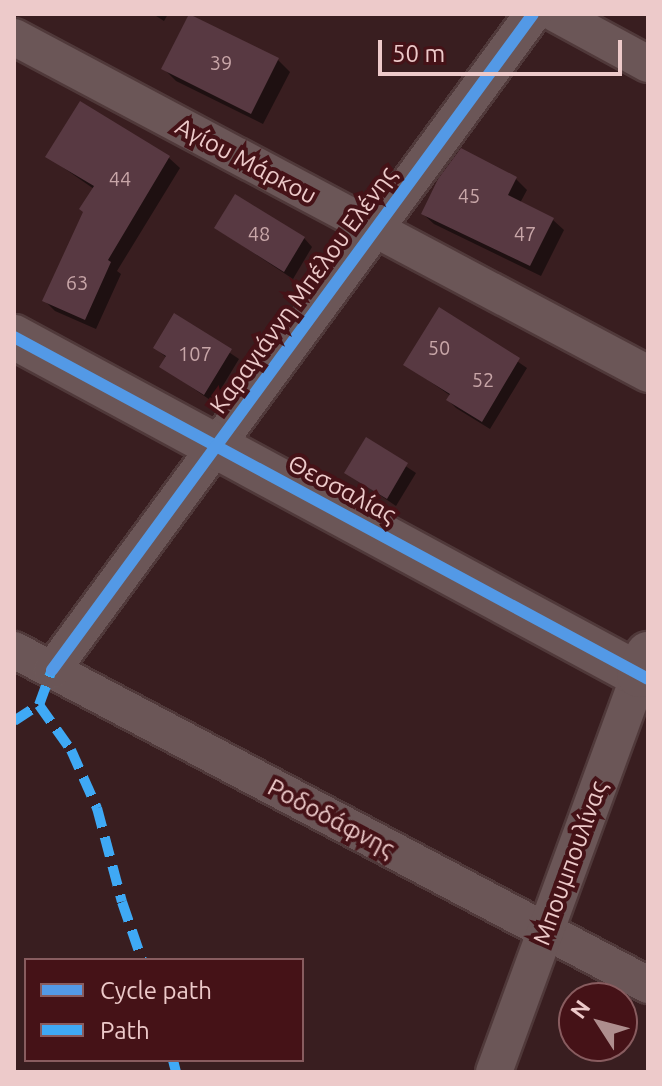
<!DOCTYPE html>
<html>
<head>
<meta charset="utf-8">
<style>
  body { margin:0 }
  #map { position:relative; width:662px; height:1086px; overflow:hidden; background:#391e20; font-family:Ubuntu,sans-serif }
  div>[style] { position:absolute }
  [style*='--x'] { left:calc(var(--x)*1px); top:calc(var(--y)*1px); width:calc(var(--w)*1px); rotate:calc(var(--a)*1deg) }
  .shadow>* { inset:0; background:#0007 }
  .building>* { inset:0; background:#583942 }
  .roads { filter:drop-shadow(2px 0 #50393a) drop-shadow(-2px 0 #50393a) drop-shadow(0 2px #50393a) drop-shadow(0 -2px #50393a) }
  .minor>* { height:36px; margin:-18px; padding:0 18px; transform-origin:18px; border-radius:18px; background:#6b5657 }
  .tertiary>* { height:44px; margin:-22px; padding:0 22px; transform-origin:22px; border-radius:22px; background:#6b5657 }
  .quiet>* { height:10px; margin-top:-5px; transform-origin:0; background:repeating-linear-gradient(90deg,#3fa9f5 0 20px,transparent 0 30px) }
  .cycleway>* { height:12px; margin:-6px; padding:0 6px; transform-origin:6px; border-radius:6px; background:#5399e6 }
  span { translate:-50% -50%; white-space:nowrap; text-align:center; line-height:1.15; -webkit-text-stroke:8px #451217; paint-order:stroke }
  .number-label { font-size:20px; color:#c8a6a8 }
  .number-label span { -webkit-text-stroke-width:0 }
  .street-label { font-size:24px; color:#edcaca }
  .frame { position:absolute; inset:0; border:16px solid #edcaca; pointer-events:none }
  .legend { position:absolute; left:24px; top:958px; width:280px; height:104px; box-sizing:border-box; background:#451217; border:2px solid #885c5f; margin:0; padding:10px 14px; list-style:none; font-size:24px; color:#edcaca }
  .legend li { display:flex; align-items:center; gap:16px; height:40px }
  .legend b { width:40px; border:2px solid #885c5f }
  .north { position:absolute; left:558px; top:982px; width:80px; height:80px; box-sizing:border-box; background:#451217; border:2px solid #885c5f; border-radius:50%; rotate:306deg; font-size:22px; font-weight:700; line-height:32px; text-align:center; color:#edcaca }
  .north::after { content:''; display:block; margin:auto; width:28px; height:36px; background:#ae8e8e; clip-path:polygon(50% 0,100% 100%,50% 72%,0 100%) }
  .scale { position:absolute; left:378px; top:40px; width:244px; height:36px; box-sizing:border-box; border:4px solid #edcaca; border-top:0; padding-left:10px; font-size:24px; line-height:28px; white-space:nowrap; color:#edcaca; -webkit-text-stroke:6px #451217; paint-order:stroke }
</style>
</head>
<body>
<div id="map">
  <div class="shadow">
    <i style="clip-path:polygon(153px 14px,168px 14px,164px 21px)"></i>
    <i style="clip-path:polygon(278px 60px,290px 72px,263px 124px,176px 81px,164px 69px)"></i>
    <i style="clip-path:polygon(81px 104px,169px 158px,180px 168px,117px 271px,121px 274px,96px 329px,55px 311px,45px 301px,94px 189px,48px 157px)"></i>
    <i style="clip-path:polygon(516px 179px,527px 190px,520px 203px,553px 220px,564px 230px,541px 276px,434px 224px,423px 214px)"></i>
    <i style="clip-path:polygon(216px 228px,304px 238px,312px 247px,293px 279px)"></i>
    <i style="clip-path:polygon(440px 309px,527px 368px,490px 429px,456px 408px,448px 400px,451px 396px,406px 365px)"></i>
    <i style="clip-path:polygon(175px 316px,239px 359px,213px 402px,162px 367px,167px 358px,155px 348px)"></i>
    <i style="clip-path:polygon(366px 440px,416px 473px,396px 506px,346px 472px)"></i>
  </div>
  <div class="building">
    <i style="clip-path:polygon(189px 14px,279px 58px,251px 114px,161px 69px)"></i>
    <i style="clip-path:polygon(80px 101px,170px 156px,108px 260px,111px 262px,85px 320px,42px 301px,83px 212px,79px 209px,94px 186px,45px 157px)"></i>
    <i style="clip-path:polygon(461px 148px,517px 177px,508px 195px,554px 218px,530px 266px,421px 214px,438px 179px)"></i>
    <i style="clip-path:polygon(235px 194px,305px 237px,284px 272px,214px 228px)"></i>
    <i style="clip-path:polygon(439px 307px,520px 358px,482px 422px,446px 400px,450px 394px,403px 365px)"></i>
    <i style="clip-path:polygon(174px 313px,232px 349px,204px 395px,159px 367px,166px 356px,153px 348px)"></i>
    <i style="clip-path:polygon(366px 437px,408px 463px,387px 499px,344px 473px)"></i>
  </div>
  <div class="roads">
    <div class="minor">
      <i style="--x:556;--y:14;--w:105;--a:28.5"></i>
      <i style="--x:14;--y:37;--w:718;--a:27.99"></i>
      <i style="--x:14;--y:650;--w:717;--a:27.85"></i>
      <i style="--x:52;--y:670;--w:813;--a:-53.75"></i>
      <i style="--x:494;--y:1072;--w:423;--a:-69.9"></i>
      <i style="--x:639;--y:675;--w:10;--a:24"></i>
    </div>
    <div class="tertiary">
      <i style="--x:14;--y:337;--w:711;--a:28.4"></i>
      <i style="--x:639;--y:675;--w:23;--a:-67"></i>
    </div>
  </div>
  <div class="quiet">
    <i style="--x:39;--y:705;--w:55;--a:54.6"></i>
    <i style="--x:71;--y:750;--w:64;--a:65.9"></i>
    <i style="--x:97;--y:808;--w:97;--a:75.1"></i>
    <i style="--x:122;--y:902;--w:61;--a:71"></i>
    <i style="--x:14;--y:721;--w:30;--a:-33"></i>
    <i style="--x:39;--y:705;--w:37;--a:-70"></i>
    <i style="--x:173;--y:1060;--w:12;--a:76"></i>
  </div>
  <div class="cycleway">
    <i style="--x:14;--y:337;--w:720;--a:28.34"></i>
    <i style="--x:52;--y:670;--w:813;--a:-53.75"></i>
  </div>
  <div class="number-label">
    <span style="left:221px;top:62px">39</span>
    <span style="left:120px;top:178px">44</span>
    <span style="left:469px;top:195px">45</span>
    <span style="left:259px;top:233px">48</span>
    <span style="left:525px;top:233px">47</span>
    <span style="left:77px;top:282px">63</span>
    <span style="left:439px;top:347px">50</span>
    <span style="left:195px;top:353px">107</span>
    <span style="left:483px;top:379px">52</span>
  </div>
  <div class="street-label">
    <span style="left:246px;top:161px;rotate:28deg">Αγίου Μάρκου</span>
    <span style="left:303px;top:290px;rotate:-54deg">Καραγιάννη Μπέλου Ελένης</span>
    <span style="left:342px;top:489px;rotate:28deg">Θεσσαλίας</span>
    <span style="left:331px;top:818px;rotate:28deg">Ροδοδάφνης</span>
    <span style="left:570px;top:863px;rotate:-70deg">Μπουμπουλίνας</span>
  </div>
  <div class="frame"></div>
  <ul class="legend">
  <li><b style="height:10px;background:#5399e6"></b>Cycle path</li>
  <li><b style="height:10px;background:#3fa9f5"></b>Path</li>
  </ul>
  <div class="north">N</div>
  <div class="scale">50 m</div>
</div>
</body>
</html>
